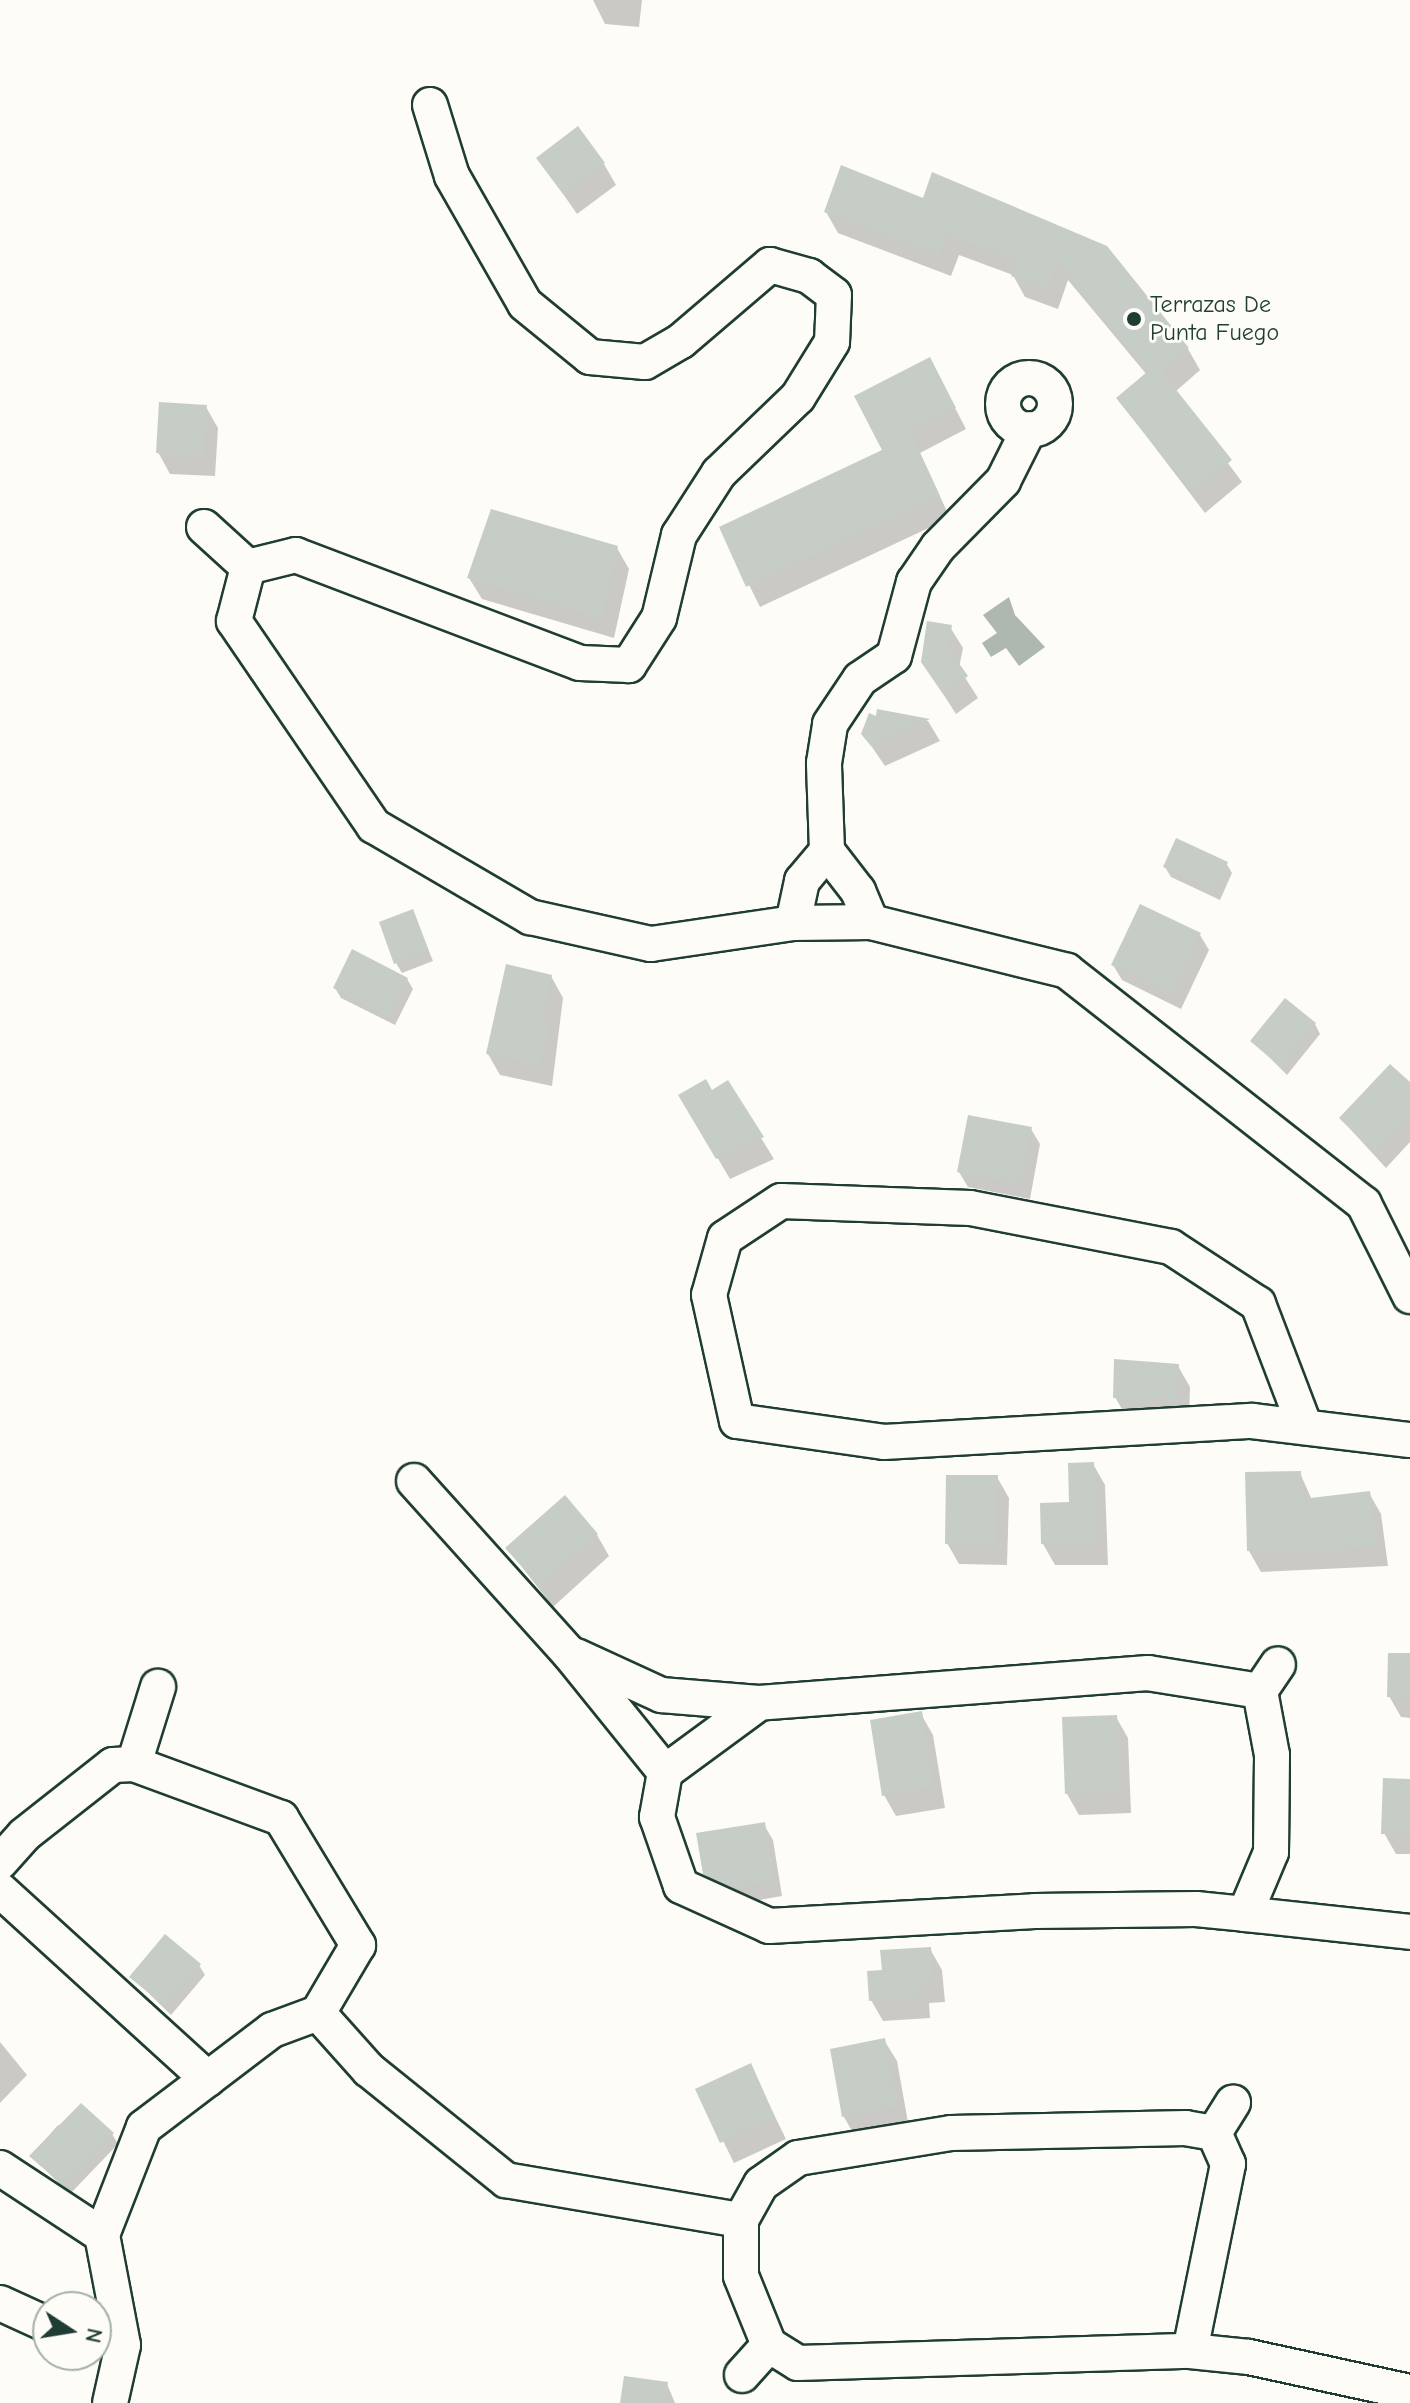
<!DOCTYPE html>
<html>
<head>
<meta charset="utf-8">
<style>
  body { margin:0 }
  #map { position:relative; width:1410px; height:2403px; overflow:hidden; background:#fdfcf7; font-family:"Comic Neue",sans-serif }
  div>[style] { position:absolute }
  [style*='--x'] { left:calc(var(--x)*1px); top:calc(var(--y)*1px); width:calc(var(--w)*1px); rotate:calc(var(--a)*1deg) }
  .water>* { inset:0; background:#aeb8b1 }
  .shadow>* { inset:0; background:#0003 }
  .building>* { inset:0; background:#c6cdc7 }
  .roads { filter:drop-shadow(2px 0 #1f3d34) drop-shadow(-2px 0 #1f3d34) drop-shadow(0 2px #1f3d34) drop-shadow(0 -2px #1f3d34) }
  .minor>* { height:34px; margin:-17px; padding:0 17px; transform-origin:17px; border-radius:17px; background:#fdfcf7 }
  .minor>.ring { margin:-17px; padding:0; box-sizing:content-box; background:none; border:34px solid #fdfcf7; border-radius:50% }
  .dots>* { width:22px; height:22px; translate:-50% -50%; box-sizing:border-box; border:4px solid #fdfcf7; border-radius:50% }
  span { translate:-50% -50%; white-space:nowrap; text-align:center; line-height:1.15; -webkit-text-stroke:6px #fdfcf7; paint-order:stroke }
  .poi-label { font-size:24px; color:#1f3d34 }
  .left { translate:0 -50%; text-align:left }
  .north { position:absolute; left:32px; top:2291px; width:80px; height:80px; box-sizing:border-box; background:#fdfcf7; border:2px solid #a4b0a9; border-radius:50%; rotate:102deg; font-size:22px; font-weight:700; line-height:32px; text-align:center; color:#1f3d34 }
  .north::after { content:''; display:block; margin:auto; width:28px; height:36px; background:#1f3d34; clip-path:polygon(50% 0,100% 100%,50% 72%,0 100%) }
</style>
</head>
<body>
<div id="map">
  <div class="water">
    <i style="clip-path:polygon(1009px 597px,1015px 615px,1045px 647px,1019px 666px,1006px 648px,991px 657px,982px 643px,997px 633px,983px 615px)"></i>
  </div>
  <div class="shadow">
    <i style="clip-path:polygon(593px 0,642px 0,639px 27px,605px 24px)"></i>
    <i style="clip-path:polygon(538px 158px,604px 164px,616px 185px,577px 214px)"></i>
    <i style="clip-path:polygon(933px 175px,1188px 349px,1200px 370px,1175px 392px,1242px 482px,1205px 513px,1118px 399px,1147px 375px,1068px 280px,1058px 309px,1025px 297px,1013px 275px,959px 255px,951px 276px,838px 233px,826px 212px,924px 201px)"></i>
    <i style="clip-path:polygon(941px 381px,966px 429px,920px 453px,950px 518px,760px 607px,721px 528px,884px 451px)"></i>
    <i style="clip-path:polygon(206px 407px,218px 428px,215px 476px,170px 474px,158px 452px)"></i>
    <i style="clip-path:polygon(617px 548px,629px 569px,614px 638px,482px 599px,469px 578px)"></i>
    <i style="clip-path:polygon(950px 627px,963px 648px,959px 668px,978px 698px,956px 714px,936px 683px)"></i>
    <i style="clip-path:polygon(879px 711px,928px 721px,940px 741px,885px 766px,863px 734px)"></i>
    <i style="clip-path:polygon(1226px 863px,1232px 873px,1220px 900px,1171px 877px,1165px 867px)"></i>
    <i style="clip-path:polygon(412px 911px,433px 961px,402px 973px,396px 963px)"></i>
    <i style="clip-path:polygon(1200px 935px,1209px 950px,1181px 1009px,1122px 980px,1113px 965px)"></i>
    <i style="clip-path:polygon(551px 976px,563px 998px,552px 1086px,500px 1075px,488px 1054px)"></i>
    <i style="clip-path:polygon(407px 979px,413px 989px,395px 1025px,341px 998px,335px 988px)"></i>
    <i style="clip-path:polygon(1315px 1024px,1320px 1034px,1287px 1075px,1253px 1041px)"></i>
    <i style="clip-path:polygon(727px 1083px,774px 1159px,730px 1179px,681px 1096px,711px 1092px)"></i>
    <i style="clip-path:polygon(1410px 1085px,1410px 1142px,1386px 1168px,1341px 1119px)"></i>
    <i style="clip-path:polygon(1031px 1129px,1040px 1144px,1030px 1199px,968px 1187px,959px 1172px)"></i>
    <i style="clip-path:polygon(1178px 1366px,1190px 1387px,1189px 1419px,1127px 1418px,1115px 1397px)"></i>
    <i style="clip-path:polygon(1093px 1464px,1105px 1485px,1108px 1565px,1055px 1565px,1043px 1544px)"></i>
    <i style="clip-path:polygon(1300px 1473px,1312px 1500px,1369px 1493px,1381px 1514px,1388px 1566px,1261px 1572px,1249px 1551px)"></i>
    <i style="clip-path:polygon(997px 1477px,1009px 1498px,1007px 1565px,959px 1564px,947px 1543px)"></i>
    <i style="clip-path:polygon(597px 1535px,609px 1556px,553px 1607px,508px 1549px)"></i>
    <i style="clip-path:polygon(1410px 1655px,1410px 1718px,1401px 1717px,1389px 1696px)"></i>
    <i style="clip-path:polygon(921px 1714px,933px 1735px,945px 1808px,896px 1816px,884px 1795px)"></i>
    <i style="clip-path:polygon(1116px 1717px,1128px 1738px,1131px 1813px,1079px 1815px,1067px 1794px)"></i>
    <i style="clip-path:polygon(1410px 1781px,1410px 1854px,1396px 1854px,1384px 1833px)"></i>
    <i style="clip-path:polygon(764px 1825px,773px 1840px,782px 1896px,743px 1903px,714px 1890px,705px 1873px)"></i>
    <i style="clip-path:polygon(930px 1949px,942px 1970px,945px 2002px,929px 2003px,930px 2018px,883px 2021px,871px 2000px,884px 1972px)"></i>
    <i style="clip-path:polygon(199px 1965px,205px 1975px,171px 2015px,132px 1977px)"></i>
    <i style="clip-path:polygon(884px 2040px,897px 2061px,909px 2128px,856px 2138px,844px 2117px,832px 2050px)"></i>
    <i style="clip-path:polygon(0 2042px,27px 2075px,0 2103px)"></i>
    <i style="clip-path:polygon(750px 2066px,786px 2139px,734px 2163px,698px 2090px)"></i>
    <i style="clip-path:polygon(58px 2125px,112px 2134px,118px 2144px,70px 2194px,31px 2156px)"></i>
    <i style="clip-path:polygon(667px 2384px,675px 2403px,622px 2403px)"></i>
  </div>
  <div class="building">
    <i style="clip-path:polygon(578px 126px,605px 163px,563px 194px,536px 158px)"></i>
    <i style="clip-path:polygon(841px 165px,923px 198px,932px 172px,1107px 246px,1189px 348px,1162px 372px,1232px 460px,1192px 493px,1116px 398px,1147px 372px,1056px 261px,1047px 289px,1011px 276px,1017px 260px,947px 235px,939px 256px,824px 212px)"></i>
    <i style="clip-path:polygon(930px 357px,956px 408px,910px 431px,940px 496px,746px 587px,719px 527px,882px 450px,854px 396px)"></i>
    <i style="clip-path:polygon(159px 402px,207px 405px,204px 456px,156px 453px)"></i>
    <i style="clip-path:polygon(491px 509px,618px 546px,602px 618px,467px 578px)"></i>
    <i style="clip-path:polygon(927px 621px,952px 625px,948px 648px,968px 676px,943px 694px,921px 662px)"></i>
    <i style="clip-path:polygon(877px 709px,930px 719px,871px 746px,861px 734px,869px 713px,876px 716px)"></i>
    <i style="clip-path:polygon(1176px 838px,1228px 862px,1215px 891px,1163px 867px)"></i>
    <i style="clip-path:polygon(1140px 904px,1201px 933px,1172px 994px,1111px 965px)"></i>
    <i style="clip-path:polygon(413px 909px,429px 951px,394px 964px,379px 922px)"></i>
    <i style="clip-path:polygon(352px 949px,408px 978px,389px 1016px,333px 988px)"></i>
    <i style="clip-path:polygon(506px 964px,552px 975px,542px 1019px,550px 1021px,540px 1066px,486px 1054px)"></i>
    <i style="clip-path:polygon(1285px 998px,1316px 1023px,1281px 1067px,1250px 1041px)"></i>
    <i style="clip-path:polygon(1390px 1064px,1410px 1082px,1410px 1117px,1376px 1154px,1339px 1118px)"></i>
    <i style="clip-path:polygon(706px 1079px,712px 1090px,728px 1080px,764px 1137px,716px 1159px,678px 1095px)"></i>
    <i style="clip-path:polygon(968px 1115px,1032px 1127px,1021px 1184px,957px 1172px)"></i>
    <i style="clip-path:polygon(1114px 1359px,1179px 1364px,1178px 1399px,1113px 1398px)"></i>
    <i style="clip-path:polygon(1094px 1462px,1097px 1545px,1041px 1544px,1040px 1503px,1069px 1502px,1068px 1463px)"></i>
    <i style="clip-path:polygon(1301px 1471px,1302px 1499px,1370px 1491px,1377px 1546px,1326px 1552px,1247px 1551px,1245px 1472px)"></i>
    <i style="clip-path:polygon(946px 1475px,998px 1475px,996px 1545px,945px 1544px)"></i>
    <i style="clip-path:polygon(565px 1495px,598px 1534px,540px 1587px,505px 1548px)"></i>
    <i style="clip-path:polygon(1388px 1653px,1410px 1653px,1410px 1697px,1387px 1697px)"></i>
    <i style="clip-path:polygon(922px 1711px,934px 1787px,882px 1796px,870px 1720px)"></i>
    <i style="clip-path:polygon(1117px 1715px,1120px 1792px,1065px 1794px,1062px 1717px)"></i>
    <i style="clip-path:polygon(1383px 1778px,1410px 1779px,1410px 1834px,1381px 1834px)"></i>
    <i style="clip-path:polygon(765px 1822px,774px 1881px,733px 1888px,703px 1874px,696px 1833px)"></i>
    <i style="clip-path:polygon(165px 1934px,201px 1964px,165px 2006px,129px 1977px)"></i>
    <i style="clip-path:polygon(931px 1947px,934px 1982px,919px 1982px,920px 1997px,869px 2001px,867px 1971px,882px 1970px,880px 1950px)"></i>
    <i style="clip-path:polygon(885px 2038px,898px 2107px,842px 2117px,830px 2049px)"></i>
    <i style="clip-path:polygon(751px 2063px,775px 2117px,720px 2143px,695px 2089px)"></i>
    <i style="clip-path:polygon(81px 2103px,114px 2133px,63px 2185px,29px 2156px)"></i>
    <i style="clip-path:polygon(624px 2376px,668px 2382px,665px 2403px,620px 2403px)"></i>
  </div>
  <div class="roads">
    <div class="minor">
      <i style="--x:430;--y:105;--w:74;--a:72.8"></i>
      <i style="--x:452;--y:176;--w:147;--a:60.3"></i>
      <i style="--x:525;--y:304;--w:84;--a:39.2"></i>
      <i style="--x:590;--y:357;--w:55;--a:5.2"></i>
      <i style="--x:645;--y:362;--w:42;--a:-30.3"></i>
      <i style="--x:681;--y:341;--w:117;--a:-40.5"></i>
      <i style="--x:770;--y:265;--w:41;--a:15.8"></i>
      <i style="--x:809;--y:276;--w:31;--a:37"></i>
      <i style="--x:834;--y:295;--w:47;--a:92.4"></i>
      <i style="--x:832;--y:342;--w:65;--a:121.7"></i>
      <i style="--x:798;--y:397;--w:110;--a:136.1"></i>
      <i style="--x:719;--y:473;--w:74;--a:122.8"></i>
      <i style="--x:679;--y:535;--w:85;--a:103.5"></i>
      <i style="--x:659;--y:618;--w:56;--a:122.6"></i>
      <i style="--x:629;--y:665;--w:49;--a:-177.7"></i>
      <i style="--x:580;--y:663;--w:304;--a:-159.2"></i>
      <i style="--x:296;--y:555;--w:49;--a:166"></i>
      <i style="--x:248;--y:567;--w:56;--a:104.5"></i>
      <i style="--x:234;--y:621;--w:248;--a:55.7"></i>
      <i style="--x:374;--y:826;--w:181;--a:30.3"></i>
      <i style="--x:530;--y:917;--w:124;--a:12.6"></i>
      <i style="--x:651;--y:944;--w:144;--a:-8.4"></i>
      <i style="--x:793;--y:923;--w:78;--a:-0.7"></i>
      <i style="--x:871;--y:922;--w:202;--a:14"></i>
      <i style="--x:1067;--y:971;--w:377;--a:38.1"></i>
      <i style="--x:1364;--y:1204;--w:103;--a:63.4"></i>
      <i class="ring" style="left:1003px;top:378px;width:18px;height:18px"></i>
      <i style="--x:204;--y:527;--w:59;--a:42.3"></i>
      <i style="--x:827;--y:851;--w:88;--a:-92"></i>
      <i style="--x:824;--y:763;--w:39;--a:-81"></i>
      <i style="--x:830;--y:724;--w:54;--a:-56.3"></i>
      <i style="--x:860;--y:679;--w:41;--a:-34.1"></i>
      <i style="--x:894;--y:656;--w:77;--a:-74.9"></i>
      <i style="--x:914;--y:582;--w:42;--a:-55.6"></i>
      <i style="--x:938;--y:547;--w:93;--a:-45.4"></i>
      <i style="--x:1003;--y:481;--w:58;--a:-63.4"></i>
      <i style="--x:793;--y:923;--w:43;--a:-77.9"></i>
      <i style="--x:802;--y:881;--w:39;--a:-50"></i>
      <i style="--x:827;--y:851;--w:51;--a:52.2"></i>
      <i style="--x:858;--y:891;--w:34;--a:67"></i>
      <i style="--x:1305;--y:1427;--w:132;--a:-110.9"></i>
      <i style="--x:1258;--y:1304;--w:104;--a:-146.8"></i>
      <i style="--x:1171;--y:1247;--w:205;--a:-169"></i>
      <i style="--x:970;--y:1208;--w:189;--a:-177.9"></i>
      <i style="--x:781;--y:1201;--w:67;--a:146.5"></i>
      <i style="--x:725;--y:1238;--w:59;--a:105.7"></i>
      <i style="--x:709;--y:1295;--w:129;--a:77.5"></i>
      <i style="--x:737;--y:1421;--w:148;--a:8.1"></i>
      <i style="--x:884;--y:1442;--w:369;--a:-3.3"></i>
      <i style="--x:1252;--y:1421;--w:159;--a:6.9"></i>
      <i style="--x:414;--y:1481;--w:232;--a:48"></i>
      <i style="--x:569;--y:1653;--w:153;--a:51.1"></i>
      <i style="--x:576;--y:1656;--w:94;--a:24.6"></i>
      <i style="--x:661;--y:1695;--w:98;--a:4.7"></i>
      <i style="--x:1260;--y:1691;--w:32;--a:-56"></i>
      <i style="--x:134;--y:1764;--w:81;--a:-72.7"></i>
      <i style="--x:0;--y:1862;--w:36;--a:-48"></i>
      <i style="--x:24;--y:1835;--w:113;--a:-38.2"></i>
      <i style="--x:113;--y:1765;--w:21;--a:-3"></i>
      <i style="--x:134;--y:1764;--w:157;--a:20.2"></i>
      <i style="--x:281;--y:1818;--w:149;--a:58.8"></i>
      <i style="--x:358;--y:1945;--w:79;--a:120.5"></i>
      <i style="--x:318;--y:2013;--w:49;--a:159.7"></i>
      <i style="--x:272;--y:2030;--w:161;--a:142.8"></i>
      <i style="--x:144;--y:2127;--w:116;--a:111.3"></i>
      <i style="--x:102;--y:2235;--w:112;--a:79.2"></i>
      <i style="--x:123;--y:2345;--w:59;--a:102.6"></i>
      <i style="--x:0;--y:1890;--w:281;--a:42.3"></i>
      <i style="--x:1245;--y:1914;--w:67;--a:-67.2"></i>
      <i style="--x:1271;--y:1852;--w:97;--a:-89.4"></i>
      <i style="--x:1272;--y:1755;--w:65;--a:-100.6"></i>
      <i style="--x:1260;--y:1691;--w:113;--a:-170.9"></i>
      <i style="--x:1148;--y:1673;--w:390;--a:175.6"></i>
      <i style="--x:759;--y:1703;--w:117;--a:143.7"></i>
      <i style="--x:665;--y:1772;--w:46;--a:100.1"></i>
      <i style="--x:657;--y:1817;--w:73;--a:70.8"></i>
      <i style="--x:681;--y:1886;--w:97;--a:24.4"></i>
      <i style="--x:769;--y:1926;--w:266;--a:-3.2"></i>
      <i style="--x:1035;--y:1911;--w:161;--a:-0.7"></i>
      <i style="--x:1196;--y:1909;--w:49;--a:5.8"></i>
      <i style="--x:1245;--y:1914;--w:166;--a:6.2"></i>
      <i style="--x:318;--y:2013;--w:76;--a:48.2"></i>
      <i style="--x:369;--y:2070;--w:176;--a:38.8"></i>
      <i style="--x:506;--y:2180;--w:238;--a:9.7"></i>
      <i style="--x:1214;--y:2133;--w:36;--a:-58"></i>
      <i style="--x:0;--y:2168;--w:122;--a:33.3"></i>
      <i style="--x:0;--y:2303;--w:53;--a:24.6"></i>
      <i style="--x:1190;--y:2351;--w:191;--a:-78.5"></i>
      <i style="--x:1228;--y:2164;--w:34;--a:-114"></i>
      <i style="--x:1214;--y:2133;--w:28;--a:-170"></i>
      <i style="--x:1186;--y:2128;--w:235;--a:178.8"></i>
      <i style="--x:951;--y:2133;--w:155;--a:170.7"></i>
      <i style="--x:798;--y:2158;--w:45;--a:144.9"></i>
      <i style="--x:761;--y:2184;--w:41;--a:119.1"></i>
      <i style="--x:741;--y:2220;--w:56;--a:90"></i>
      <i style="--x:741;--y:2276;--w:74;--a:67.9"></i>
      <i style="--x:769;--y:2345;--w:34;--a:32"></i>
      <i style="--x:798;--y:2363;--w:392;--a:-1.8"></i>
      <i style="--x:1190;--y:2351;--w:59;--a:5.8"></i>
      <i style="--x:1249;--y:2357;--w:165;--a:12.3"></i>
      <i style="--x:742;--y:2375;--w:40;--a:-48"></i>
    </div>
  </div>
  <div class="dots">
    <i style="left:1134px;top:319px;background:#1f3d34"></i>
  </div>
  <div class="poi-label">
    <span class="left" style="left:1150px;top:319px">Terrazas De<br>Punta Fuego</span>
  </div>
  <div class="north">N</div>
</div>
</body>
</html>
